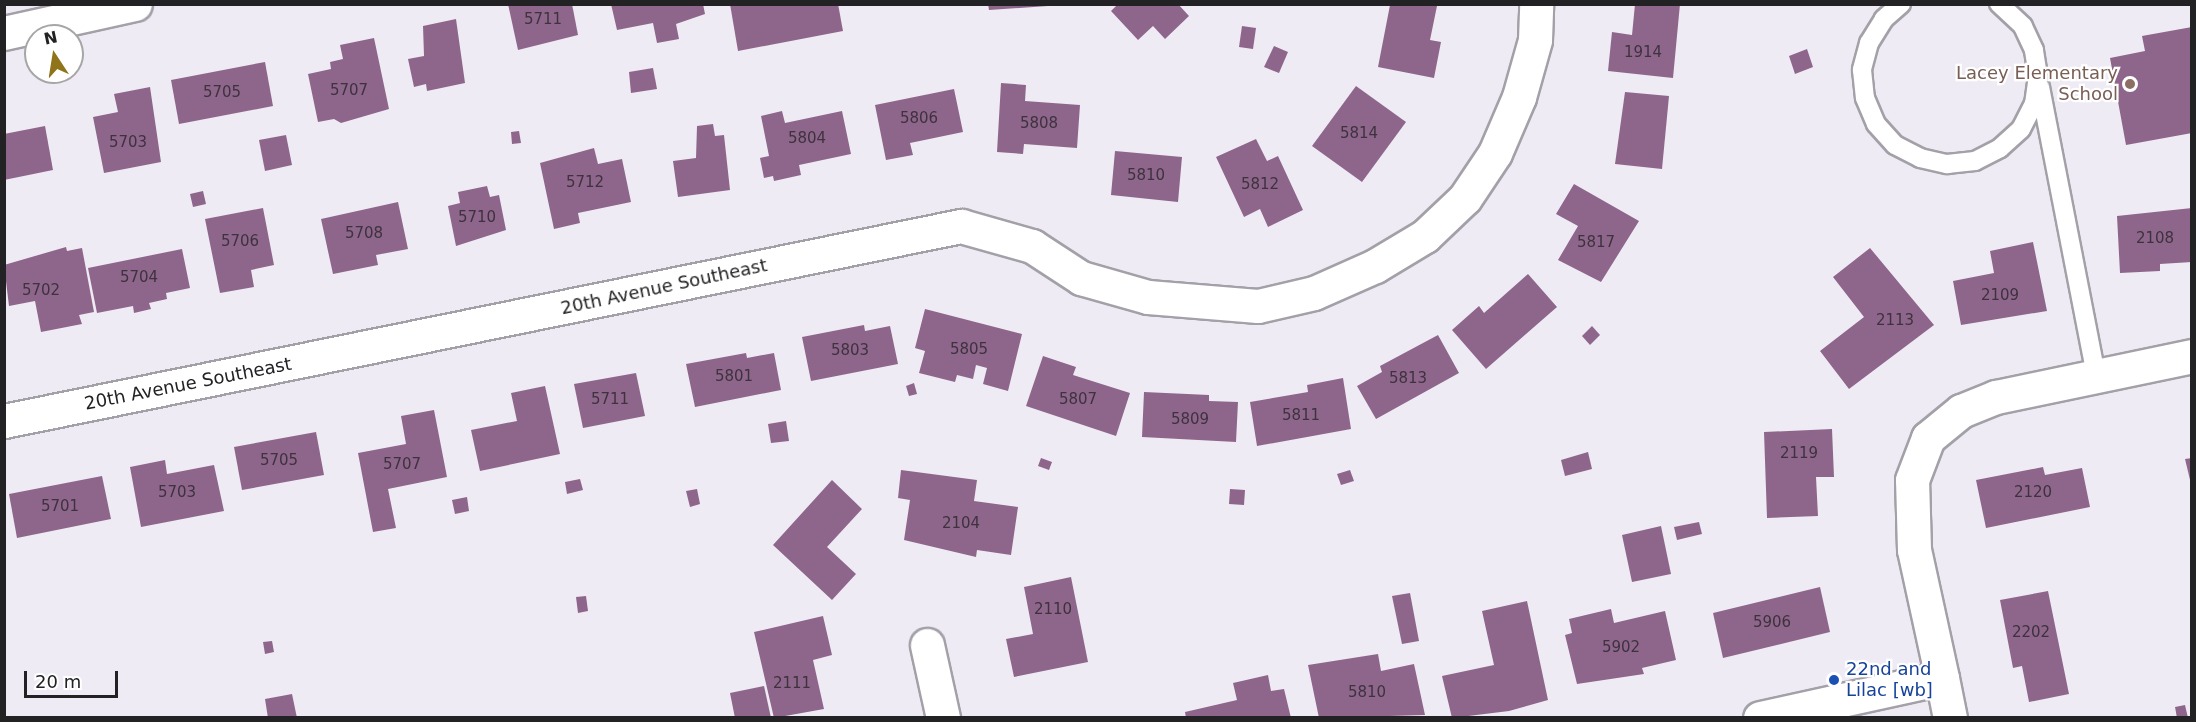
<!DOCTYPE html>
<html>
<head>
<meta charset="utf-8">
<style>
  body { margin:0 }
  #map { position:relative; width:2196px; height:722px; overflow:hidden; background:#efebf4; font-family:"DejaVu Sans",sans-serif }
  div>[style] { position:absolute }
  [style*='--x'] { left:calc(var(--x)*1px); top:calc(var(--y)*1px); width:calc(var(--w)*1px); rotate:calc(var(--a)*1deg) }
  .building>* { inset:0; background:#8f668b }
  .roads { filter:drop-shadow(2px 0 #a4a0a8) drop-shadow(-2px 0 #a4a0a8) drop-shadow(0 2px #a4a0a8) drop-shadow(0 -2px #a4a0a8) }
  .service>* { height:18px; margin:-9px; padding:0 9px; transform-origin:9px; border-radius:9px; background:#fff }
  .minor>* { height:33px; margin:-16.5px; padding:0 16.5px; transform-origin:16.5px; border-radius:16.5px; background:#fff }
  .tertiary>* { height:33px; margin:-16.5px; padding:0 16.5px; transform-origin:16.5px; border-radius:16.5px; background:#fff }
  .dots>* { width:16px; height:16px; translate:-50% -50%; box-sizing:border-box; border:3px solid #fff; border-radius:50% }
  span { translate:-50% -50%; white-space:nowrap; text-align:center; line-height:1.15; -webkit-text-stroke:4.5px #fff; paint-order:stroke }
  .number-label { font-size:15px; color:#3d323e }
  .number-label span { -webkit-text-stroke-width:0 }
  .education-label { font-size:18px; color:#785e54 }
  .right { translate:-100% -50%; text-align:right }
  .street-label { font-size:18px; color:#222124 }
  .transit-label { font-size:18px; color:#164399 }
  .left { translate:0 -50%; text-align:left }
  .frame { position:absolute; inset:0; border:6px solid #222124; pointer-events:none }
  .north { position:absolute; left:24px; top:24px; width:60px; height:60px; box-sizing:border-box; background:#fff; border:2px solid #a7a6a7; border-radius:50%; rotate:348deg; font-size:16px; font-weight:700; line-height:24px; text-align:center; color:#222124 }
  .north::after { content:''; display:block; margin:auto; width:21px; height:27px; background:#8f7419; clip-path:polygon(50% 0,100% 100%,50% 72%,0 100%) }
  .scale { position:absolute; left:24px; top:671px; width:94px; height:27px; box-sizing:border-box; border:3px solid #222124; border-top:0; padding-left:8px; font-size:18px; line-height:21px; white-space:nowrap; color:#222124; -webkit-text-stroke:4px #fff; paint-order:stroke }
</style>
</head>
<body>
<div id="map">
  <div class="building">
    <i style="clip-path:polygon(508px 4px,572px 4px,578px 35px,518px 50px)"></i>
    <i style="clip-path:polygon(611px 4px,703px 4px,705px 14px,676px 24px,679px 39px,657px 43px,653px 23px,617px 30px)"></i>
    <i style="clip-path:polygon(730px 4px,838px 4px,843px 31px,738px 51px)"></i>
    <i style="clip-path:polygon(988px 4px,1048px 4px,1048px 6px,989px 10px)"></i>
    <i style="clip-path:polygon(1118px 4px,1178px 4px,1189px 16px,1165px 39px,1153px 26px,1138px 40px,1111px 11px)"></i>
    <i style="clip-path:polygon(1635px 4px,1680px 4px,1673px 78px,1608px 71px,1612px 32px,1632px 35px)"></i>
    <i style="clip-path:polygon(1390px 5px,1437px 6px,1430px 40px,1441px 42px,1434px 78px,1378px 67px)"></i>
    <i style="clip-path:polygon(456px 19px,465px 83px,427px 91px,426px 84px,414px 87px,408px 59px,424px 56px,423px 26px)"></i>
    <i style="clip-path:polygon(1242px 26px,1256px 28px,1253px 49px,1239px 47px)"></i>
    <i style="clip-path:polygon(2192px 27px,2192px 133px,2126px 145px,2110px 58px,2145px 51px,2142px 36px)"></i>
    <i style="clip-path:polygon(374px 38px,389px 109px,341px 123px,334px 119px,318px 122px,308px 74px,331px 69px,330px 62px,343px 59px,340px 45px)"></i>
    <i style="clip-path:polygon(1274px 46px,1288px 52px,1279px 73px,1264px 67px)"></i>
    <i style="clip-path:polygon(1807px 49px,1813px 67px,1795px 74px,1789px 56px)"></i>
    <i style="clip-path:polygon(265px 62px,273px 106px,179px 124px,171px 80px)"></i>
    <i style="clip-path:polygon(653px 68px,657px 89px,631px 93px,629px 72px)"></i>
    <i style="clip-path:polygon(1001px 83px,1026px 85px,1025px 101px,1080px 105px,1077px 148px,1024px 144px,1023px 154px,997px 152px)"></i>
    <i style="clip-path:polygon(1356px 86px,1406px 122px,1362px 182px,1312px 146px)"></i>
    <i style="clip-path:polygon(150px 87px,161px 162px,104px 173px,93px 117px,118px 112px,114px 94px)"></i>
    <i style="clip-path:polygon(954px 89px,963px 132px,910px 143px,913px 155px,886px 160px,875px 105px)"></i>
    <i style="clip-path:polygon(1625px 92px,1669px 96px,1662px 169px,1615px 164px)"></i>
    <i style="clip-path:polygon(782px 111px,785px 123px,842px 111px,851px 154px,799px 165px,801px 175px,774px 181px,773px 176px,764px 178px,760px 158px,769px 156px,761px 116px)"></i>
    <i style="clip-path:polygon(713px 124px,715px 136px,724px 135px,730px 190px,678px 197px,673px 161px,696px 158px,697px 126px)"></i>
    <i style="clip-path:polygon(45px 126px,53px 170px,4px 180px,4px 134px)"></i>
    <i style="clip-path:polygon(519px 131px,521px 143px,512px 144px,511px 132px)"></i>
    <i style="clip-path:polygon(286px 135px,292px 165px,265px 171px,259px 140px)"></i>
    <i style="clip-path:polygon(1256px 139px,1267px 161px,1278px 156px,1303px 210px,1268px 227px,1260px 209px,1244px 217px,1216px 157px)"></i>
    <i style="clip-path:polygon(594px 148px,598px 164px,622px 159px,631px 202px,578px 213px,580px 223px,554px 229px,540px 163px)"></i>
    <i style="clip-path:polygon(1115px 151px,1182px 157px,1178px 202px,1111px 195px)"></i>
    <i style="clip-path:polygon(1574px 184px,1639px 221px,1601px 282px,1558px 260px,1578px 226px,1556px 214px)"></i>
    <i style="clip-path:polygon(487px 186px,490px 197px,499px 195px,506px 230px,456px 246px,448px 206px,460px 203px,458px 192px)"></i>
    <i style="clip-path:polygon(203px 191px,206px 204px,193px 207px,190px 194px)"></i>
    <i style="clip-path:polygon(398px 202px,408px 249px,376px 255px,378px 265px,333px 274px,321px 219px)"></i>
    <i style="clip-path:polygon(263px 208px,274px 265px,251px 270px,254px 287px,220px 293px,205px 219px)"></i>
    <i style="clip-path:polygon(2192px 208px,2192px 262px,2160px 264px,2160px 271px,2120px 273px,2117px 216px)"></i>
    <i style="clip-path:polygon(2033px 242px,2047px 311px,1961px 325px,1953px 281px,1994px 273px,1990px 251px)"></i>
    <i style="clip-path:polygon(66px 247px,67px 251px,82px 248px,94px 312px,79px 315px,82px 324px,41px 332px,35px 301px,9px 306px,4px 265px)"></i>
    <i style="clip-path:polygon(1870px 248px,1934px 325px,1849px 389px,1820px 351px,1864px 317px,1833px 277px)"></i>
    <i style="clip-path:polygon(182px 249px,190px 288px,166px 293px,167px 299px,149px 303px,151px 309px,134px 313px,133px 306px,97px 313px,88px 268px)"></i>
    <i style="clip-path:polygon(1528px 274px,1557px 307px,1486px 369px,1452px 330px,1479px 306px,1484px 313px)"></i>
    <i style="clip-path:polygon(925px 309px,1022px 334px,1008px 391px,983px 384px,987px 368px,976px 365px,973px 379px,957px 375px,955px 382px,919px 373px,925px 351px,915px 348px)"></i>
    <i style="clip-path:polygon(864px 325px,865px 331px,890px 326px,898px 364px,811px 381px,802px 337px)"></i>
    <i style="clip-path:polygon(1592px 326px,1600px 335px,1590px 345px,1582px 336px)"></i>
    <i style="clip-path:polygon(1438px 335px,1459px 373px,1376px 419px,1357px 386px,1382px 372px,1380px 366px)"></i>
    <i style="clip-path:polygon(746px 353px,747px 358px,774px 353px,781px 390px,695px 407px,686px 364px)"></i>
    <i style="clip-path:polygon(1043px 356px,1076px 367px,1073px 375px,1130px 393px,1116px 436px,1026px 406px)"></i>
    <i style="clip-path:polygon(636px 373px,645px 416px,583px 428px,574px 384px)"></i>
    <i style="clip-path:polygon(1343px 378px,1351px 429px,1257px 446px,1250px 402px,1308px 392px,1307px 385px)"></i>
    <i style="clip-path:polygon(914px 383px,917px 394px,909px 396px,906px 386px)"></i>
    <i style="clip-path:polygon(545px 386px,560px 454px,480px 471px,471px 430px,517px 421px,511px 393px)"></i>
    <i style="clip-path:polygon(1144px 392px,1209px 395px,1209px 401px,1238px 402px,1236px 442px,1142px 437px)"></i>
    <i style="clip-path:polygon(434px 410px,447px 477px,388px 489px,396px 528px,373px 532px,358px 453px,406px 444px,401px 416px)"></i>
    <i style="clip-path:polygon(786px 421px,789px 441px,771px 443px,768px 424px)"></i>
    <i style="clip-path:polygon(1832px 429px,1834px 477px,1816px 477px,1818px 516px,1767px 518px,1764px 432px)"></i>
    <i style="clip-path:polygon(316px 432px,324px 475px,242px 490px,234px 447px)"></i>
    <i style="clip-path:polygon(1588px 452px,1592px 469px,1565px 476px,1561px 460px)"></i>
    <i style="clip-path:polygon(1041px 458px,1052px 462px,1049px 470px,1038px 466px)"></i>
    <i style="clip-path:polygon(2192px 458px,2192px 484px,2191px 484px,2185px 459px)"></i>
    <i style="clip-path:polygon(165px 460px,167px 474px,214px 465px,224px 511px,141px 527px,130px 467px)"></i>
    <i style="clip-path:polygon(2043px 467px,2045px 475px,2082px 468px,2090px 507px,1986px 528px,1976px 480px)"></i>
    <i style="clip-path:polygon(901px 470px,977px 480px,974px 501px,1018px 507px,1011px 555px,977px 550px,976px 557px,904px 540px,910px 500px,898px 498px)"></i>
    <i style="clip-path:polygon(1350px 470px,1354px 481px,1341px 485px,1337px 474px)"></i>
    <i style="clip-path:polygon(102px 476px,111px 519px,17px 538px,9px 494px)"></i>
    <i style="clip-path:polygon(580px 479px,583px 490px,567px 494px,565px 482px)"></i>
    <i style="clip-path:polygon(832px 480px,862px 509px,827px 547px,856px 574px,832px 600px,773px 545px)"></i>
    <i style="clip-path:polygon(697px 489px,700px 504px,690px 507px,686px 491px)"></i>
    <i style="clip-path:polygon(1230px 489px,1245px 490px,1244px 505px,1229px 504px)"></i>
    <i style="clip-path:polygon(467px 497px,469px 511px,455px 514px,452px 500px)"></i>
    <i style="clip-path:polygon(1699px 522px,1702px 534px,1677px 540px,1674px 527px)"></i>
    <i style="clip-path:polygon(1661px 526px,1671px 574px,1632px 582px,1622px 535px)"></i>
    <i style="clip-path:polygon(1071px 577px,1088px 662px,1014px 677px,1006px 639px,1033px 634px,1024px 587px)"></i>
    <i style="clip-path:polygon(1820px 587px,1830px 632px,1723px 658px,1713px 613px)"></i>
    <i style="clip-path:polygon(2048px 591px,2069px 694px,2029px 702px,2022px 666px,2013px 668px,2000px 600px)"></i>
    <i style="clip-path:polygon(1410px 593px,1419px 641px,1402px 644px,1392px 596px)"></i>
    <i style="clip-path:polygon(586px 596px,588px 611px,578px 613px,576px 597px)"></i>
    <i style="clip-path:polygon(1527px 601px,1548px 700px,1509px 711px,1452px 718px,1442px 676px,1494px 665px,1482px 611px)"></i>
    <i style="clip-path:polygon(1611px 609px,1614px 623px,1665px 611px,1676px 660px,1642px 668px,1644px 674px,1577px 684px,1565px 635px,1572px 633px,1569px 619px)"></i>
    <i style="clip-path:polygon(823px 616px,832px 655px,813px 660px,824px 709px,774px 718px,754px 632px)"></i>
    <i style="clip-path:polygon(272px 641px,274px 652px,265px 654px,263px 642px)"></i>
    <i style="clip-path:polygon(1378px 654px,1381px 671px,1414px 664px,1425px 715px,1319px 718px,1308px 665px)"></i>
    <i style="clip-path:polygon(1268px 675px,1271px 691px,1284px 689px,1291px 718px,1186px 718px,1185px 712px,1237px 700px,1233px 683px)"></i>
    <i style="clip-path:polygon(764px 686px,771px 718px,735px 718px,730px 693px)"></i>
    <i style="clip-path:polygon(292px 694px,297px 718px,268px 718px,265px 699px)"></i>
    <i style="clip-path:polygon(2185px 705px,2188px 718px,2177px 718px,2175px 707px)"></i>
  </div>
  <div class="roads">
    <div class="service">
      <i style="--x:1901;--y:4;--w:23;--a:139"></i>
      <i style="--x:1884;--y:19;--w:28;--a:122"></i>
      <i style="--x:1869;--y:43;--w:28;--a:105"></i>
      <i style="--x:1862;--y:70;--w:28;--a:84"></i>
      <i style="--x:1865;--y:98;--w:28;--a:67"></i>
      <i style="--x:1876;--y:124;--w:28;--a:48"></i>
      <i style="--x:1895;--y:145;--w:28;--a:27"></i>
      <i style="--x:1920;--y:158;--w:28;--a:13"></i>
      <i style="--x:1947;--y:164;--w:28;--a:-6"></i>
      <i style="--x:1975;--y:161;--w:28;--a:-27"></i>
      <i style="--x:2000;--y:148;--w:28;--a:-42"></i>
      <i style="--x:2021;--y:129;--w:28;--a:-63"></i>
      <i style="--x:2034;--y:104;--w:28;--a:-82"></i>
      <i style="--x:2038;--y:76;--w:26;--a:-99"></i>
      <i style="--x:2034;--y:50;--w:26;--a:-115"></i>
      <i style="--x:2023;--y:26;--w:33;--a:-137"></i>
      <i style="--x:2040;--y:87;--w:292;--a:79"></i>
    </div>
    <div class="minor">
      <i style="--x:4;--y:33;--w:134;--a:-12.5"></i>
      <i style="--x:4;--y:421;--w:977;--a:-11.52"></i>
      <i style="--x:961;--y:226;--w:74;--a:15.7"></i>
      <i style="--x:1032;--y:246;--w:59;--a:33.1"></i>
      <i style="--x:1081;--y:278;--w:70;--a:15.8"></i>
      <i style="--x:1148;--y:297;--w:110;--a:4.7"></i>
      <i style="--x:1258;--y:306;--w:57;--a:-13.1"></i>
      <i style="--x:1314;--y:293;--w:67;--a:-23.9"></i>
      <i style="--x:1375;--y:266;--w:58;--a:-31"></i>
      <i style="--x:1425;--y:236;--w:55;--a:-43.5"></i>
      <i style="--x:1465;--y:198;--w:54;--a:-56.3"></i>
      <i style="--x:1495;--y:153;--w:61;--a:-66.8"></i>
      <i style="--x:1519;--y:97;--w:59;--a:-74.3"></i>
      <i style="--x:1535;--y:40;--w:36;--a:-88"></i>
      <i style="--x:927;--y:645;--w:75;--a:77.6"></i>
      <i style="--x:1942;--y:678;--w:131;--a:-102.3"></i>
      <i style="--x:1914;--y:550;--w:70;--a:-91.6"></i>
      <i style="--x:1912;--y:480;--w:45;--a:-69.1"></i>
      <i style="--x:1928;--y:438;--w:43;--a:-39.3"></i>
      <i style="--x:1961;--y:411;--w:38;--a:-22"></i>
      <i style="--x:1996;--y:397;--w:200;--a:-11.8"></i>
    </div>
    <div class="tertiary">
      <i style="--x:1760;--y:718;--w:186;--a:-12.4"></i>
      <i style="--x:1942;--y:678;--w:41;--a:78.7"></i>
    </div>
  </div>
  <div class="dots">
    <i style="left:2130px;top:84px;background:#8d6e63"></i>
    <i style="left:1834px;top:680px;background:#1a4fb4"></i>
  </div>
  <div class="number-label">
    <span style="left:543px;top:20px">5711</span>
    <span style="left:1643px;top:53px">1914</span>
    <span style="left:349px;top:91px">5707</span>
    <span style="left:222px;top:93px">5705</span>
    <span style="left:919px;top:119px">5806</span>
    <span style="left:1039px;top:124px">5808</span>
    <span style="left:1359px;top:134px">5814</span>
    <span style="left:807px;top:139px">5804</span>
    <span style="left:128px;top:143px">5703</span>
    <span style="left:1146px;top:176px">5810</span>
    <span style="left:585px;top:183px">5712</span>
    <span style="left:1260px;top:185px">5812</span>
    <span style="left:477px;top:218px">5710</span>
    <span style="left:364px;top:234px">5708</span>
    <span style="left:2155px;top:239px">2108</span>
    <span style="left:240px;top:242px">5706</span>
    <span style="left:1596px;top:243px">5817</span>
    <span style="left:139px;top:278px">5704</span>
    <span style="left:41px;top:291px">5702</span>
    <span style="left:2000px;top:296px">2109</span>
    <span style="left:1895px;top:321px">2113</span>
    <span style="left:969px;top:350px">5805</span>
    <span style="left:850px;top:351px">5803</span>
    <span style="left:734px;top:377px">5801</span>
    <span style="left:1408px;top:379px">5813</span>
    <span style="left:610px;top:400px">5711</span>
    <span style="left:1078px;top:400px">5807</span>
    <span style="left:1301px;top:416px">5811</span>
    <span style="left:1190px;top:420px">5809</span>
    <span style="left:1799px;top:454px">2119</span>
    <span style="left:279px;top:461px">5705</span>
    <span style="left:402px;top:465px">5707</span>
    <span style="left:177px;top:493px">5703</span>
    <span style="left:2033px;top:493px">2120</span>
    <span style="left:60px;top:507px">5701</span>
    <span style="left:961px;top:524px">2104</span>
    <span style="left:1053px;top:610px">2110</span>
    <span style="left:1772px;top:623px">5906</span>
    <span style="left:2031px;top:633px">2202</span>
    <span style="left:1621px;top:648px">5902</span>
    <span style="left:792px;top:684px">2111</span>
    <span style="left:1367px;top:693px">5810</span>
  </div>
  <div class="education-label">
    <span class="right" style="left:2118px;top:84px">Lacey Elementary<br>School</span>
  </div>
  <div class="street-label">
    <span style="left:664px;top:287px;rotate:-12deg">20th Avenue Southeast</span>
    <span style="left:188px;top:384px;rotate:-11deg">20th Avenue Southeast</span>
  </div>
  <div class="transit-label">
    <span class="left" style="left:1846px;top:680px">22nd and<br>Lilac [wb]</span>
  </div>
  <div class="frame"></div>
  <div class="north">N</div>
  <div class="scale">20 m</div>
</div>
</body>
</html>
